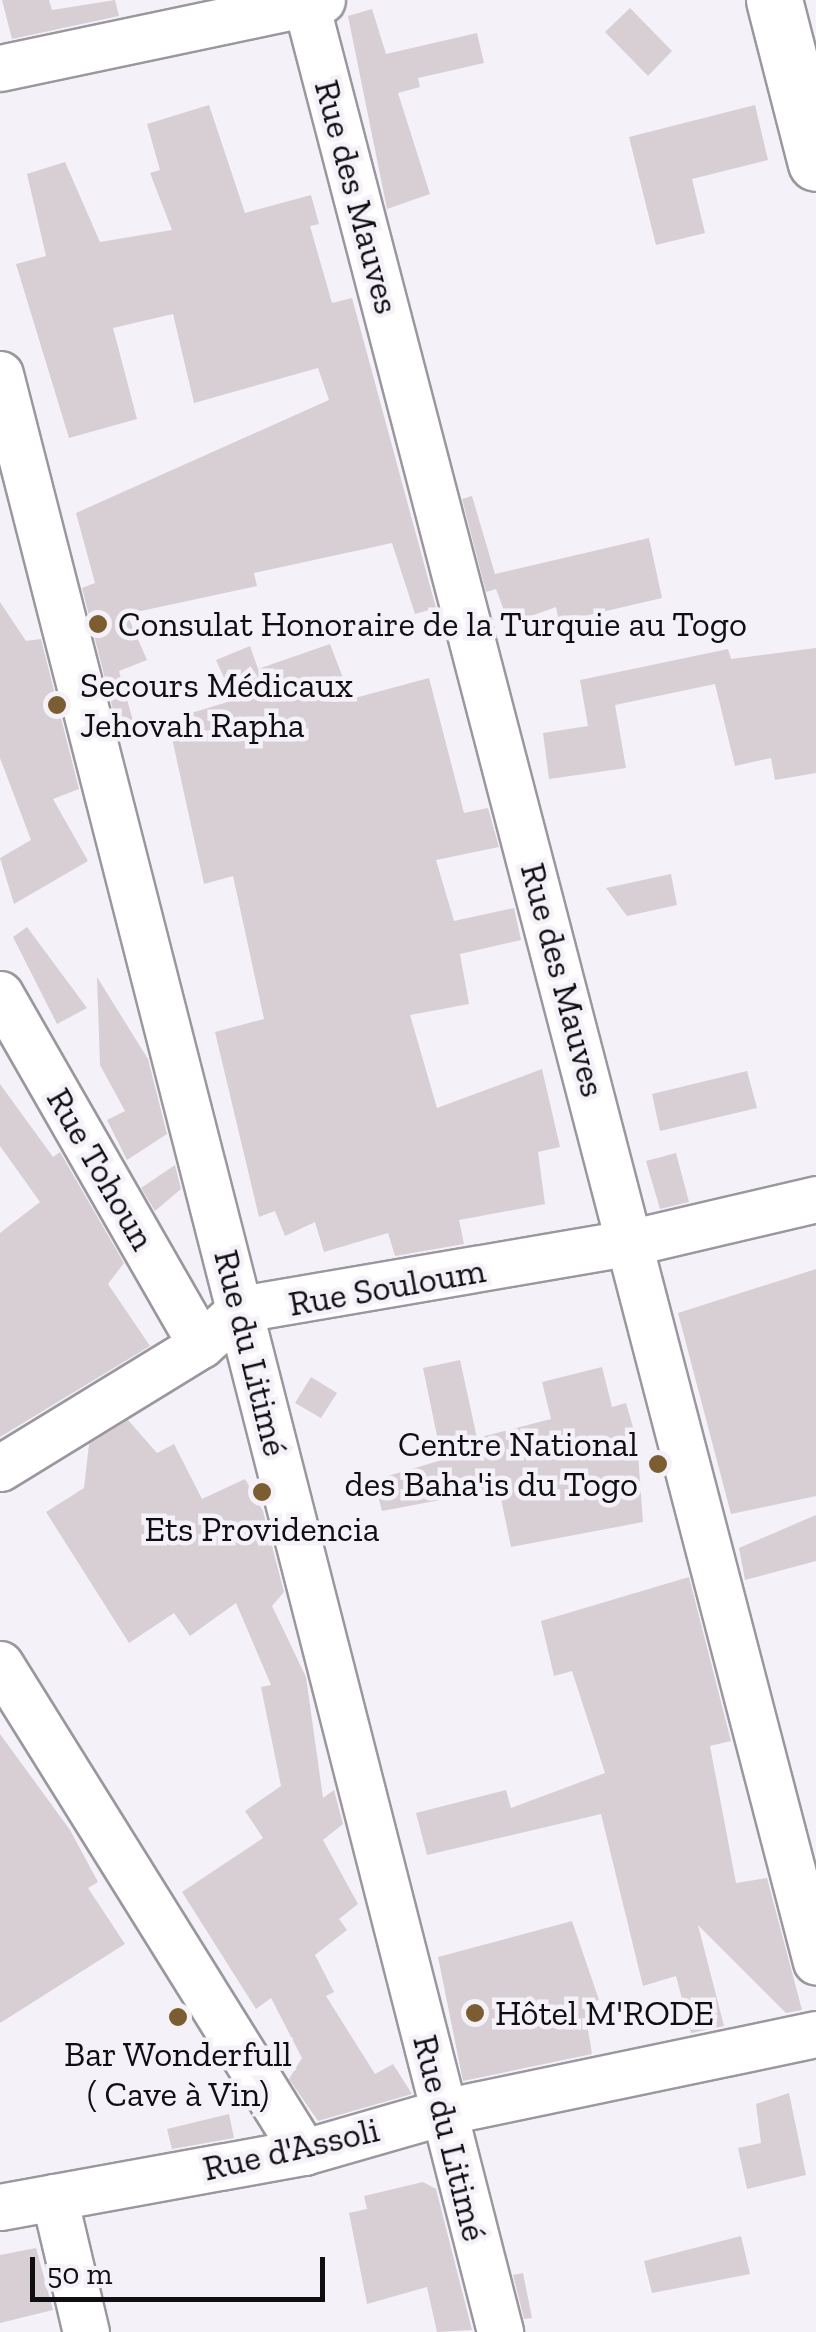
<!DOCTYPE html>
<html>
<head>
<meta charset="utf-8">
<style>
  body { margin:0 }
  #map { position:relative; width:816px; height:2332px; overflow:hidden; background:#f5f1f8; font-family:"Zilla Slab",serif }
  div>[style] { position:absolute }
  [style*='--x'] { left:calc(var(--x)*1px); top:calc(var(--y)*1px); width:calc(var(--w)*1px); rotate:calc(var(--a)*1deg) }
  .building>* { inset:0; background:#d7cfd4 }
  .roads { filter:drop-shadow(2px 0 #9b979e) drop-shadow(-2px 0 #9b979e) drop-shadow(0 2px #9b979e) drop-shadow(0 -2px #9b979e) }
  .minor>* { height:45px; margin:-22.5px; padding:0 22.5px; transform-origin:22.5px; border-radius:22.5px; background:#fff }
  .tertiary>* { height:55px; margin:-27.5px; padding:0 27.5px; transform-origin:27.5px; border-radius:27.5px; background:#fff }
  .dots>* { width:28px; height:28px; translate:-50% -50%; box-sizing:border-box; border:5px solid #f5f1f8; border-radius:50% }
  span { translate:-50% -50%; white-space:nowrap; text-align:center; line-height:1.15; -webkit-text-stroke:9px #f5f1f8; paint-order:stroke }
  .street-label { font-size:35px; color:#100e11 }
  .poi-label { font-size:35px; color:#100e11 }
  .left { translate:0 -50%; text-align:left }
  .right { translate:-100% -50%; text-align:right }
  .scale { position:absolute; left:30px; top:2257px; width:295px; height:45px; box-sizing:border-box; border:5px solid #100e11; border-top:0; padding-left:12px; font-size:30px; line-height:35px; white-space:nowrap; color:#100e11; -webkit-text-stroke:8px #f5f1f8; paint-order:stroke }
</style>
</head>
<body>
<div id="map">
  <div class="building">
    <i style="clip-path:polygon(2px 0,49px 0,52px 10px,115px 0,119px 16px,12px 39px)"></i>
    <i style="clip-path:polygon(630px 8px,672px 51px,648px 76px,605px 32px)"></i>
    <i style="clip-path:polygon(372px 9px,386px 54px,477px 33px,484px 63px,418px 78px,420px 87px,398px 93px,430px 194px,387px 209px,348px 16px)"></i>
    <i style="clip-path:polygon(209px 105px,245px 213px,311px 195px,319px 224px,310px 226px,332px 303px,352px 298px,436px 608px,415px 614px,392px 543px,254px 573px,257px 586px,127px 614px,147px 660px,119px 671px,133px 721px,117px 726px,82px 588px,95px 583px,76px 513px,329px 400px,318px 368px,194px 403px,173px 314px,113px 328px,137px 419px,69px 438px,16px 264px,46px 256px,27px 174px,65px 162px,100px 242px,172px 230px,150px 173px,160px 170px,147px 124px)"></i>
    <i style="clip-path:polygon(755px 105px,768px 160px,692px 179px,705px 233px,656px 245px,629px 137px)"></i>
    <i style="clip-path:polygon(472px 496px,495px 574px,649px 538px,662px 598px,559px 622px,556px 607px,509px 624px,496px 589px,486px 592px,462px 499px)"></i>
    <i style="clip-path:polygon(0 602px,26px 641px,41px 639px,79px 789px,53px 799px,88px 861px,14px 904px,0 858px,31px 840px,0 758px)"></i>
    <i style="clip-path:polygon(330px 644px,351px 699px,429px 678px,464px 813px,488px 808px,499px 847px,436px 860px,454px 921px,514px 908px,521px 940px,460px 954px,469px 1004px,410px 1015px,437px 1108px,542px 1069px,560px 1147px,538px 1152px,545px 1204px,459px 1220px,464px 1244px,395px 1256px,388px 1233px,324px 1252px,315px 1222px,285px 1236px,275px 1211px,259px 1217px,215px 1032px,264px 1019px,233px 876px,204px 884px,168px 720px,234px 700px,216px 660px,250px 646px,258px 669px)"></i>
    <i style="clip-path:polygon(816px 648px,816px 773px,775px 780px,771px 758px,735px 766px,715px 684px,615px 705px,626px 768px,549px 779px,543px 733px,588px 726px,580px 680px,728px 649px,731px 659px)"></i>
    <i style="clip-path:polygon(671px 874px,677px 905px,627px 916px,606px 888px)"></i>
    <i style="clip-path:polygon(27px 927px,87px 1008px,57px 1024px,13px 937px)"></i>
    <i style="clip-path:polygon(97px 977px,148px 1059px,167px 1134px,127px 1160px,107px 1120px,125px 1111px,100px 1065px)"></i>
    <i style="clip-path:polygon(747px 1071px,757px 1108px,660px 1131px,652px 1094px)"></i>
    <i style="clip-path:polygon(0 1084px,53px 1157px,60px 1152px,124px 1263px,108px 1284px,150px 1346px,0 1437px,0 1233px,40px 1202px,0 1146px)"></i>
    <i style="clip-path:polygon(676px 1153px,689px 1202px,660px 1209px,646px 1161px)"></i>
    <i style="clip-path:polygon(175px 1165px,181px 1189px,155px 1211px,141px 1188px)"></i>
    <i style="clip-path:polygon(816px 1269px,816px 1496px,731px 1514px,678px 1313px)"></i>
    <i style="clip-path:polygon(460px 1360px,477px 1438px,551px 1419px,542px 1382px,602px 1367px,612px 1407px,626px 1403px,637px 1441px,643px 1522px,511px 1547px,499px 1489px,382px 1511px,374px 1480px,442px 1460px,423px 1368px)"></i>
    <i style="clip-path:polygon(311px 1377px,337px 1393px,321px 1418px,295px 1403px)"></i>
    <i style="clip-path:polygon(128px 1420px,157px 1453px,174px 1444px,202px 1499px,245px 1479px,263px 1511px,284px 1592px,272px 1606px,306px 1677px,323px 1798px,334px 1790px,343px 1824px,323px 1840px,358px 1904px,339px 1919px,347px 1930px,315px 1955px,334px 1992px,326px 1996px,375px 2074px,393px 2064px,412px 2094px,318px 2121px,289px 2079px,302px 2058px,271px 1998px,256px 2009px,182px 1892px,263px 1838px,245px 1811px,281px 1786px,261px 1687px,271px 1685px,236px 1603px,190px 1636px,174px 1613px,129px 1643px,46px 1512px,84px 1488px,89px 1444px)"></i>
    <i style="clip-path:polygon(816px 1515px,816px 1561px,745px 1580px,739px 1548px)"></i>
    <i style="clip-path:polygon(689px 1577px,731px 1741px,710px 1746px,736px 1883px,767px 1878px,802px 2010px,786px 2013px,698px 1925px,724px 2026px,691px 2033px,676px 1976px,643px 1986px,601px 1814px,427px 1855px,416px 1813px,506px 1790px,511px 1808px,605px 1773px,572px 1671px,554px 1676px,541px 1621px)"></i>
    <i style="clip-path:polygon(0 1734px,70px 1830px,98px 1882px,88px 1888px,125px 1944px,0 2023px)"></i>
    <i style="clip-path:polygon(572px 1921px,599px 2000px,584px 2005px,592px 2054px,463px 2081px,438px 1957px)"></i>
    <i style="clip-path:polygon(789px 2093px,806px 2175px,747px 2189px,738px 2148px,761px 2143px,756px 2104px)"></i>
    <i style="clip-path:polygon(229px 2114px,234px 2138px,172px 2149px,167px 2129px)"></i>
    <i style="clip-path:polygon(423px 2182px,436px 2189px,472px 2330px,437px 2332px,427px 2287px,367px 2304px,349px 2213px,367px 2209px,364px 2196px)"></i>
    <i style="clip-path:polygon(741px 2236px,750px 2274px,652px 2293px,644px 2261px)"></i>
    <i style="clip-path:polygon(36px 2248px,53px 2310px,0 2323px,0 2255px)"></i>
    <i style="clip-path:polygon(523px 2273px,532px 2318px,524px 2319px,513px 2275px)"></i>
  </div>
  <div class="roads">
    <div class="minor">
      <i style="--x:305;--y:0;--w:2027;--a:75.4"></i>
      <i style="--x:0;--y:68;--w:329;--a:-11.9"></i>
      <i style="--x:0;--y:374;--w:2021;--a:75.67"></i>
      <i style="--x:0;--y:994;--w:404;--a:60.2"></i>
      <i style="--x:0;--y:1468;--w:236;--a:-31.5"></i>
      <i style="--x:201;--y:1345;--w:54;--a:-42"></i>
      <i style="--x:241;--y:1309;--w:398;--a:-9.7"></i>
      <i style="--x:633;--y:1242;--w:188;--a:-13.2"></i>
      <i style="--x:0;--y:1664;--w:575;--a:58.08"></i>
      <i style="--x:54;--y:2197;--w:139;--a:76.7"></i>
      <i style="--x:0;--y:2207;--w:309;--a:-10.3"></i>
      <i style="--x:304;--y:2152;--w:145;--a:-16.1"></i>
      <i style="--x:443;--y:2112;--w:381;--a:-11.8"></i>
    </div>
    <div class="tertiary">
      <i style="--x:774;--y:0;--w:168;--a:75.6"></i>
    </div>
  </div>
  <div class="dots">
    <i style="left:98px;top:624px;background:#7b5d31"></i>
    <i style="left:57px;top:705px;background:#7b5d31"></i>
    <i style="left:658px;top:1464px;background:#7b5d31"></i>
    <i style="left:262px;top:1492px;background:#7b5d31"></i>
    <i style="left:475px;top:2013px;background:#7b5d31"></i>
    <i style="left:178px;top:2017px;background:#7b5d31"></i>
  </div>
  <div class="street-label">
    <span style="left:357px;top:197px;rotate:75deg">Rue des Mauves</span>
    <span style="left:563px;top:980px;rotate:75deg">Rue des Mauves</span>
    <span style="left:101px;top:1169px;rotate:60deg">Rue Tohoun</span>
    <span style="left:387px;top:1287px;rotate:-10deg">Rue Souloum</span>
    <span style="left:251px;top:1353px;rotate:76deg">Rue du Litimé</span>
    <span style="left:450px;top:2138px;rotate:76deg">Rue du Litimé</span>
    <span style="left:291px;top:2149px;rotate:-13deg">Rue d'Assoli</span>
  </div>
  <div class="poi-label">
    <span class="left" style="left:118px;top:624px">Consulat Honoraire de la Turquie au Togo</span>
    <span class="left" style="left:80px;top:705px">Secours Médicaux<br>Jehovah Rapha</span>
    <span class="right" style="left:638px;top:1464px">Centre National<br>des Baha'is du Togo</span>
    <span style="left:262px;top:1529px">Ets Providencia</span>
    <span class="left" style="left:495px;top:2013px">Hôtel M'RODE</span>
    <span style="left:178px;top:2074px">Bar Wonderfull<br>( Cave à Vin)</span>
  </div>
  <div class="scale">50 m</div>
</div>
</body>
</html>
